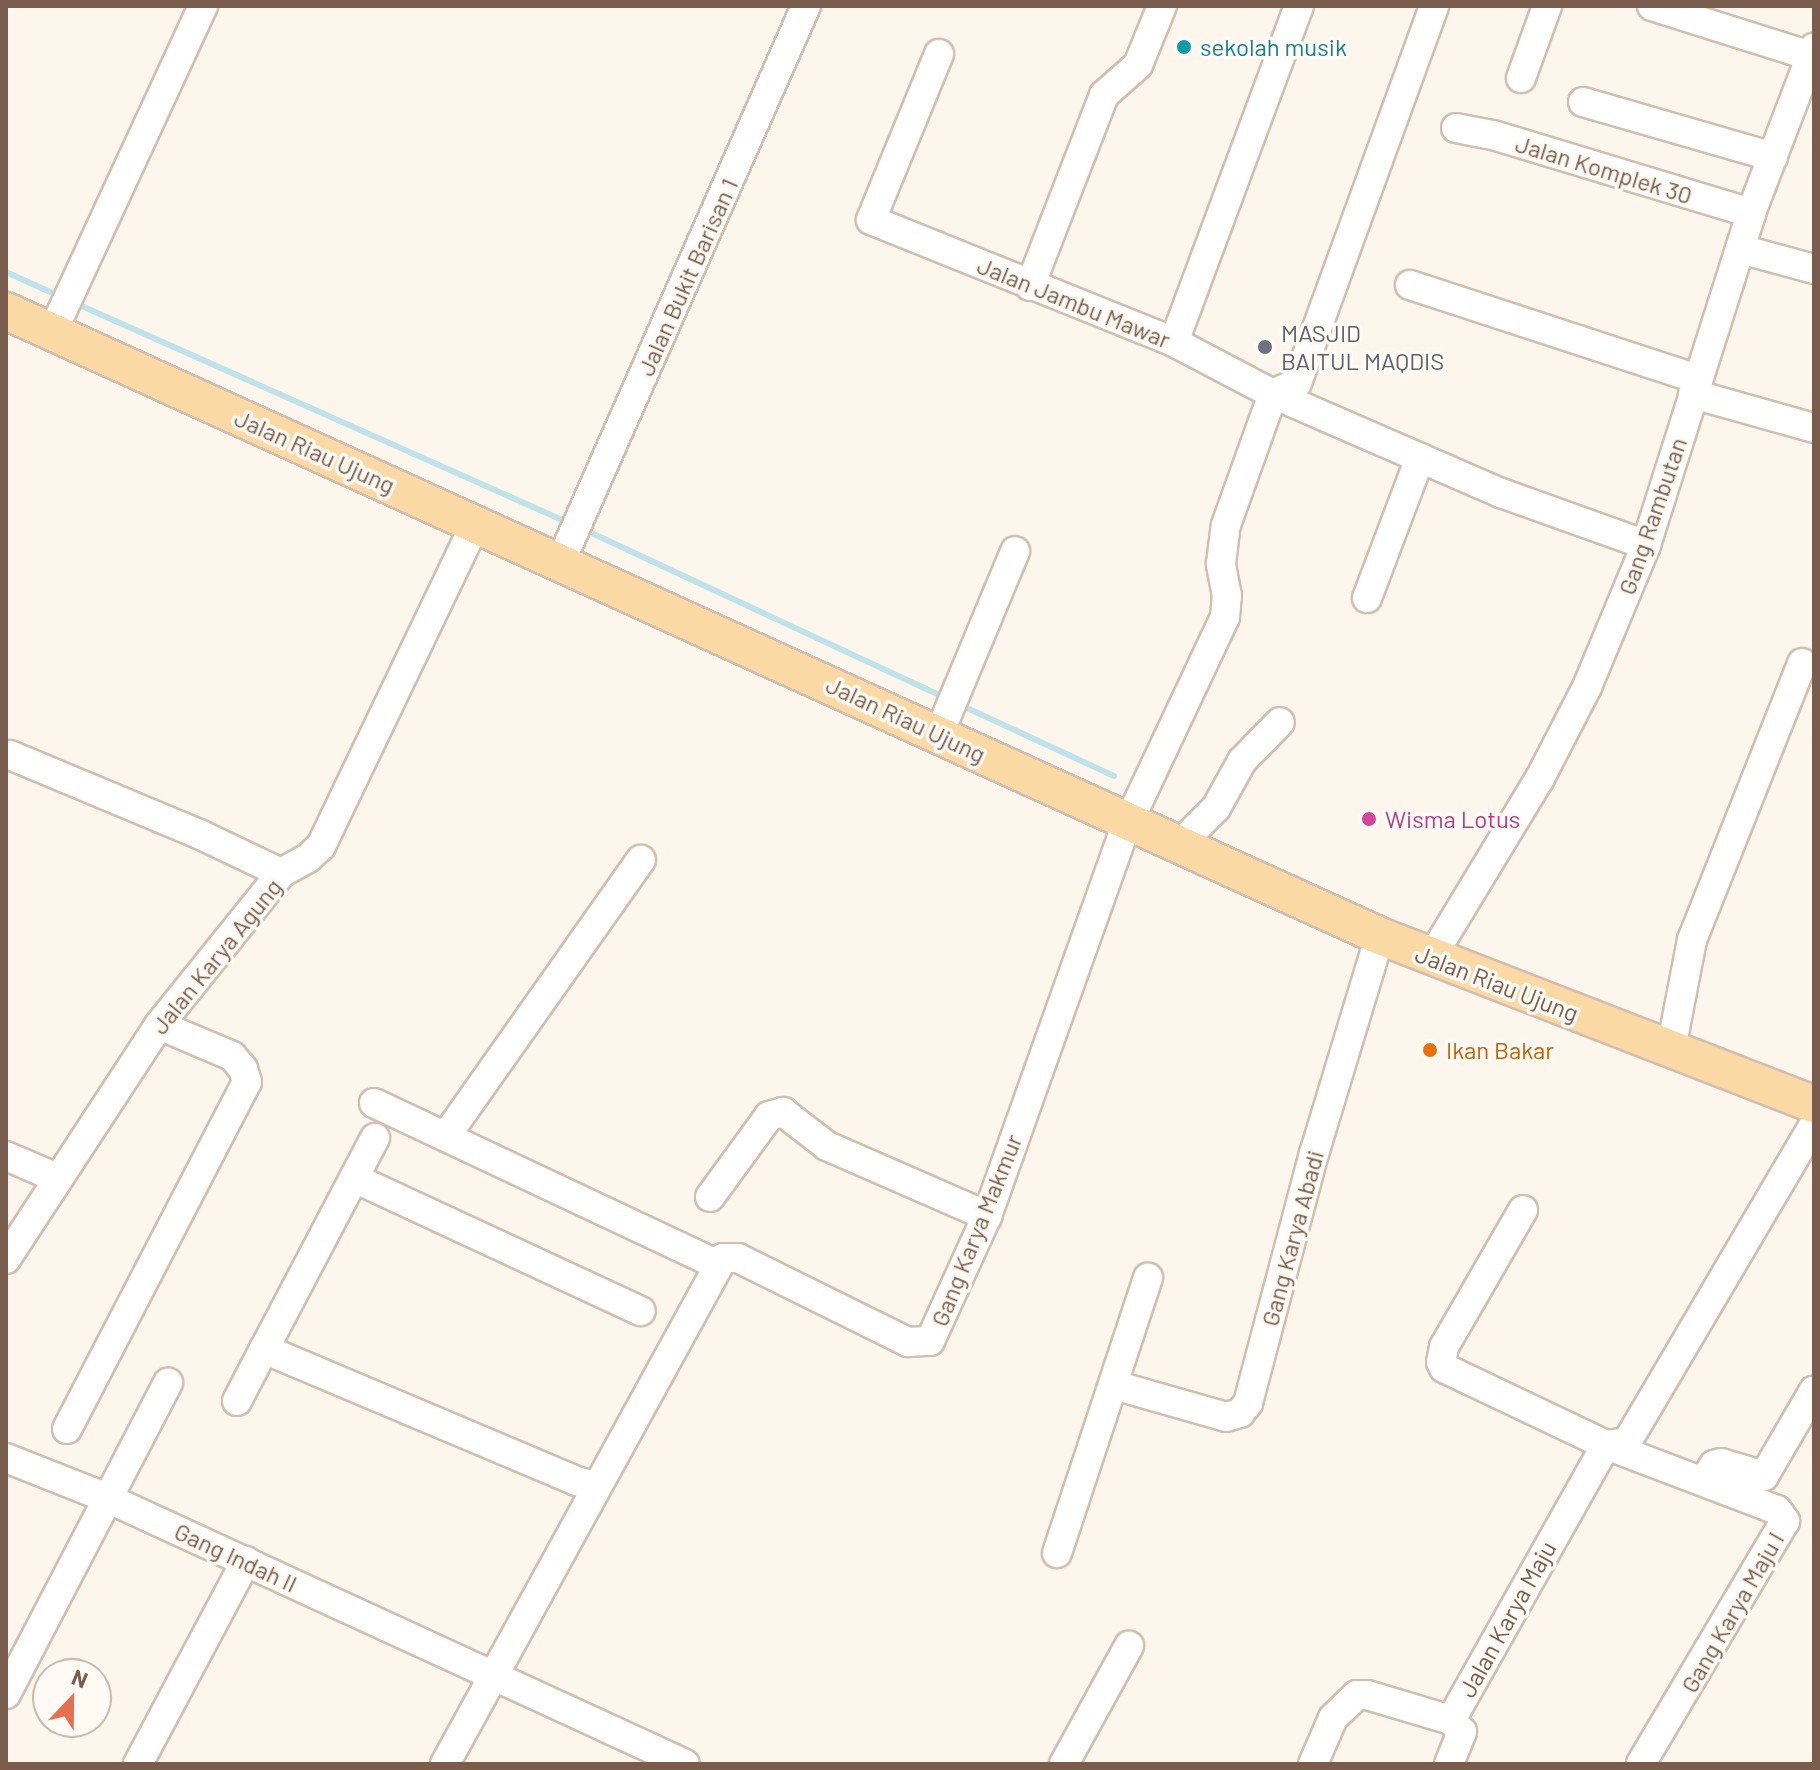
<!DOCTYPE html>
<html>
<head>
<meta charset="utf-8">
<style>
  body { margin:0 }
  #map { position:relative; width:1820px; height:1770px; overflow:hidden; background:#fdf6ec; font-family:Barlow,sans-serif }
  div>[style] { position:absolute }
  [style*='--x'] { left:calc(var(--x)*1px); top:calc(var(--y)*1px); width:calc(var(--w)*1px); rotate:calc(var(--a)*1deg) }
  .stream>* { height:6px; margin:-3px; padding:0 3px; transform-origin:3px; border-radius:3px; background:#bfe3e8 }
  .roads { filter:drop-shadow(2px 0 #d1beb0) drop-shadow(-2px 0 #d1beb0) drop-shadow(0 2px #d1beb0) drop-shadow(0 -2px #d1beb0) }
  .minor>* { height:28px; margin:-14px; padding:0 14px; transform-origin:14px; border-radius:14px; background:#fff }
  .major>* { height:36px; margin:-18px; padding:0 18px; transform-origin:18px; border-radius:18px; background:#fbd9a5 }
  .dots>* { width:22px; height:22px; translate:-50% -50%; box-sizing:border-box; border:4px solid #fffaf3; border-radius:50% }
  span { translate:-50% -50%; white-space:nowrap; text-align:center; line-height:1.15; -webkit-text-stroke:7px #fffaf3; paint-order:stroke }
  .culture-label { font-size:24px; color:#0d838f }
  .left { translate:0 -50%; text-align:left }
  .street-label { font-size:24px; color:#7a5c4d }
  .worship-label { font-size:24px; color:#5b616d }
  .hotel-label { font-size:24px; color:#b23c85 }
  .food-label { font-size:24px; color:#c56008 }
  .frame { position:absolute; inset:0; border:8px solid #7a5c4d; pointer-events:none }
  .north { position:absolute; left:32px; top:1658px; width:80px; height:80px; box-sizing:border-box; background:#fffaf3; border:2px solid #cabbb1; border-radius:50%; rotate:22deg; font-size:22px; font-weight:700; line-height:32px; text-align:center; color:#7a5c4d }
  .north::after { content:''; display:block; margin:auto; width:28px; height:36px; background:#e76f51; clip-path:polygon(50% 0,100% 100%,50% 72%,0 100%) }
</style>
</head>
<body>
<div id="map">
  <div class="stream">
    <i style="--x:6;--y:272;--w:60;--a:24.4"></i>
    <i style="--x:75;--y:303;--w:541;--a:24.01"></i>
    <i style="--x:583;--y:529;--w:393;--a:25"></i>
    <i style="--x:967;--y:708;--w:162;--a:24.8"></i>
  </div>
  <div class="roads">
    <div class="minor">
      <i style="--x:1652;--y:6;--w:167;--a:17.5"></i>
      <i style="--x:939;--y:54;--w:179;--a:112.3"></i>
      <i style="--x:871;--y:220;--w:327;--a:21.9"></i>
      <i style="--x:1174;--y:342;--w:112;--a:27.7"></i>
      <i style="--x:1273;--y:394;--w:249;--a:23.5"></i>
      <i style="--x:1501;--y:493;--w:154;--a:19.7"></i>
      <i style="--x:1521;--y:78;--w:77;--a:-70.1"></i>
      <i style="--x:1583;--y:102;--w:198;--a:16.1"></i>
      <i style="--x:1456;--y:128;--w:38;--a:11"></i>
      <i style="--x:1493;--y:135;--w:270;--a:16.8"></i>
      <i style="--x:1740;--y:249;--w:77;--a:15.1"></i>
      <i style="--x:1410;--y:285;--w:303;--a:18.1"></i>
      <i style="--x:1030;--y:286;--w:205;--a:-68.8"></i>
      <i style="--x:1104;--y:95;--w:45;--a:-41.4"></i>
      <i style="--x:1138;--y:65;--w:64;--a:-67.9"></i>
      <i style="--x:52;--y:333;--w:360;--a:-65.2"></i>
      <i style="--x:1174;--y:342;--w:358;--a:-69.6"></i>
      <i style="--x:1693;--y:394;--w:126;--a:15.7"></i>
      <i style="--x:561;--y:561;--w:607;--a:-66.18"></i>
      <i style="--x:1367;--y:598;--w:150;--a:-69.3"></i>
      <i style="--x:939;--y:734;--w:198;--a:-67.4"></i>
      <i style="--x:10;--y:755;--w:205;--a:22.7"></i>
      <i style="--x:199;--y:834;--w:91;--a:25.4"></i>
      <i style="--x:1180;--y:844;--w:51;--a:-45"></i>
      <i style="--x:1216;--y:808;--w:54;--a:-61"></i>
      <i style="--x:1242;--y:761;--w:54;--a:-45.7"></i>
      <i style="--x:1431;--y:958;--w:208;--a:-58.8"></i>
      <i style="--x:1539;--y:780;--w:105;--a:-62.7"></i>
      <i style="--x:1587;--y:687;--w:154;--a:-67.4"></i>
      <i style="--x:1646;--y:545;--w:348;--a:-72.4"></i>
      <i style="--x:1751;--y:213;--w:177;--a:-69.1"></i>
      <i style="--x:1671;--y:1049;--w:111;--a:-79.1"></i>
      <i style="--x:1692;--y:940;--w:298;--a:-68.3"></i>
      <i style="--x:374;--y:1103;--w:381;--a:25.2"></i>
      <i style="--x:446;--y:1136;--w:338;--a:-54.8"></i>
      <i style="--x:375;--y:1138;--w:238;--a:117.7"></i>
      <i style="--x:264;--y:1349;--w:339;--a:22.9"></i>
      <i style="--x:576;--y:1481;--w:21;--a:14"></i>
      <i style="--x:6;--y:1156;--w:56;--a:23.3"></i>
      <i style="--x:354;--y:1178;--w:316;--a:24.9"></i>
      <i style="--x:710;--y:1197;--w:100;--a:-53.9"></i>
      <i style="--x:769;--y:1116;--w:15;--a:-16"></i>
      <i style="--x:783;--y:1112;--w:56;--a:37.7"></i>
      <i style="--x:827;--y:1146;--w:175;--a:23.6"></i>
      <i style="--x:1523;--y:1210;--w:158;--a:120"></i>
      <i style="--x:1444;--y:1347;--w:15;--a:101"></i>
      <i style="--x:1441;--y:1362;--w:7;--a:63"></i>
      <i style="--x:1444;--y:1368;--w:179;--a:25.4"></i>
      <i style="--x:1606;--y:1445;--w:21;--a:-8"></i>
      <i style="--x:1627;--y:1442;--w:368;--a:-59.5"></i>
      <i style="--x:6;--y:1259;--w:280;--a:-56.8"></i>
      <i style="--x:159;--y:1025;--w:195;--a:-51.2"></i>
      <i style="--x:281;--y:873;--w:31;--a:-29"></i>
      <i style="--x:308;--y:858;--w:18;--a:-43"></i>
      <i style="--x:321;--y:846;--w:359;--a:-64.4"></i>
      <i style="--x:1114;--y:1385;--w:116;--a:15.9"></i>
      <i style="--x:1226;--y:1417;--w:15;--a:-16"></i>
      <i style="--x:1240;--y:1413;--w:13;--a:-51"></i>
      <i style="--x:1248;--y:1403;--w:258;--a:-75.2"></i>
      <i style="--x:1314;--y:1154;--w:228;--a:-73.2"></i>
      <i style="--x:237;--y:1401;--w:59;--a:-62.6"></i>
      <i style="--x:67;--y:1429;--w:391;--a:-62.6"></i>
      <i style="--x:247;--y:1082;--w:14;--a:-107"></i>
      <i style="--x:243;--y:1069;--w:17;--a:-130"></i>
      <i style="--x:232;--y:1056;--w:79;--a:-157"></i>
      <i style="--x:6;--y:1458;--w:109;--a:21.6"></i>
      <i style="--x:107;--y:1498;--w:636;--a:24.71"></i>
      <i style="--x:1704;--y:1481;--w:19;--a:-58"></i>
      <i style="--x:1714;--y:1465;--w:7;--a:-16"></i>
      <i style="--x:1721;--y:1463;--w:45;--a:16.8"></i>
      <i style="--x:1764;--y:1476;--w:99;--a:-59.8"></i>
      <i style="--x:1057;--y:1553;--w:290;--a:-71.7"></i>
      <i style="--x:6;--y:1694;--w:351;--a:-62.5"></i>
      <i style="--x:138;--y:1764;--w:230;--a:-62"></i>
      <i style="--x:445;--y:1764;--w:577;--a:-61.22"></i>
      <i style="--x:723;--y:1258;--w:15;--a:0"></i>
      <i style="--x:738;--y:1258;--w:190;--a:26.3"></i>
      <i style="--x:908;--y:1342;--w:22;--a:-3"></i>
      <i style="--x:930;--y:1341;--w:137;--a:-65.5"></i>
      <i style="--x:987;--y:1216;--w:403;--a:-70.4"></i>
      <i style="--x:1122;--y:836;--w:242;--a:-64.8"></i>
      <i style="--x:1225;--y:617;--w:21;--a:-85"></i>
      <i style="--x:1227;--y:596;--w:33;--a:-101"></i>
      <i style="--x:1221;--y:564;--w:39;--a:-83"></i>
      <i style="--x:1226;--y:525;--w:139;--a:-70.3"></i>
      <i style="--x:1273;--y:394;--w:26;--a:-25"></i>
      <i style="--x:1297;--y:383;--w:401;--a:-70"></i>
      <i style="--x:1064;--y:1764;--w:135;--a:-61.2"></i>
      <i style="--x:1313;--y:1764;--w:50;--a:-66.5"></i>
      <i style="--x:1333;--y:1718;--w:33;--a:-44"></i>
      <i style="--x:1357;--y:1695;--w:10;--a:0"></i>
      <i style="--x:1367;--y:1695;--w:88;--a:16.6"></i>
      <i style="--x:1451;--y:1720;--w:316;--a:-60.6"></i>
      <i style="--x:1606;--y:1445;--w:183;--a:20.8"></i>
      <i style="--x:1777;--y:1510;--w:14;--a:54"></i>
      <i style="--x:1785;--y:1521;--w:282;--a:120.7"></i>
      <i style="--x:1449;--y:1764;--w:35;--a:-68"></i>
      <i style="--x:1462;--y:1732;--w:16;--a:-133"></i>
    </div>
    <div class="major">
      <i style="--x:6;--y:311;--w:1509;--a:24.46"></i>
      <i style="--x:1380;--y:936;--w:465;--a:21.2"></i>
    </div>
  </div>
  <div class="dots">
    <i style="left:1184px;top:47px;background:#0f9aa8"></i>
    <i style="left:1265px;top:347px;background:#6b7280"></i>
    <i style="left:1369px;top:819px;background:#d1479c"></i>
    <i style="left:1430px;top:1050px;background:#e8710a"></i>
  </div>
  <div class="culture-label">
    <span class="left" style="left:1200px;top:47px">sekolah musik</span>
  </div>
  <div class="street-label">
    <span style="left:1604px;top:169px;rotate:17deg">Jalan Komplek 30</span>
    <span style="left:687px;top:277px;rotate:-66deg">Jalan Bukit Barisan 1</span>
    <span style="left:1074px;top:302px;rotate:22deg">Jalan Jambu Mawar</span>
    <span style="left:315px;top:451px;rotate:24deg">Jalan Riau Ujung</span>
    <span style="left:1652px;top:516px;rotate:-71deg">Gang Rambutan</span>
    <span style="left:906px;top:719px;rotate:25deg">Jalan Riau Ujung</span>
    <span style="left:216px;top:956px;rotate:-51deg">Jalan Karya Agung</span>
    <span style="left:1497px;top:983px;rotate:21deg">Jalan Riau Ujung</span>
    <span style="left:976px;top:1230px;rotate:-68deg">Gang Karya Makmur</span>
    <span style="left:1292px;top:1238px;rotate:-75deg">Gang Karya Abadi</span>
    <span style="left:236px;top:1557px;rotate:25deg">Gang Indah II</span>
    <span style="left:1732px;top:1612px;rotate:-60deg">Gang Karya Maju I</span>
    <span style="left:1507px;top:1619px;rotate:-61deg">Jalan Karya Maju</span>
  </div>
  <div class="worship-label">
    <span class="left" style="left:1281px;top:347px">MASJID<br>BAITUL MAQDIS</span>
  </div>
  <div class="hotel-label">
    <span class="left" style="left:1385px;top:819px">Wisma Lotus</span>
  </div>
  <div class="food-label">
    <span class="left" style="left:1446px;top:1050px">Ikan Bakar</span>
  </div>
  <div class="frame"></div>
  <div class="north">N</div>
</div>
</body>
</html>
